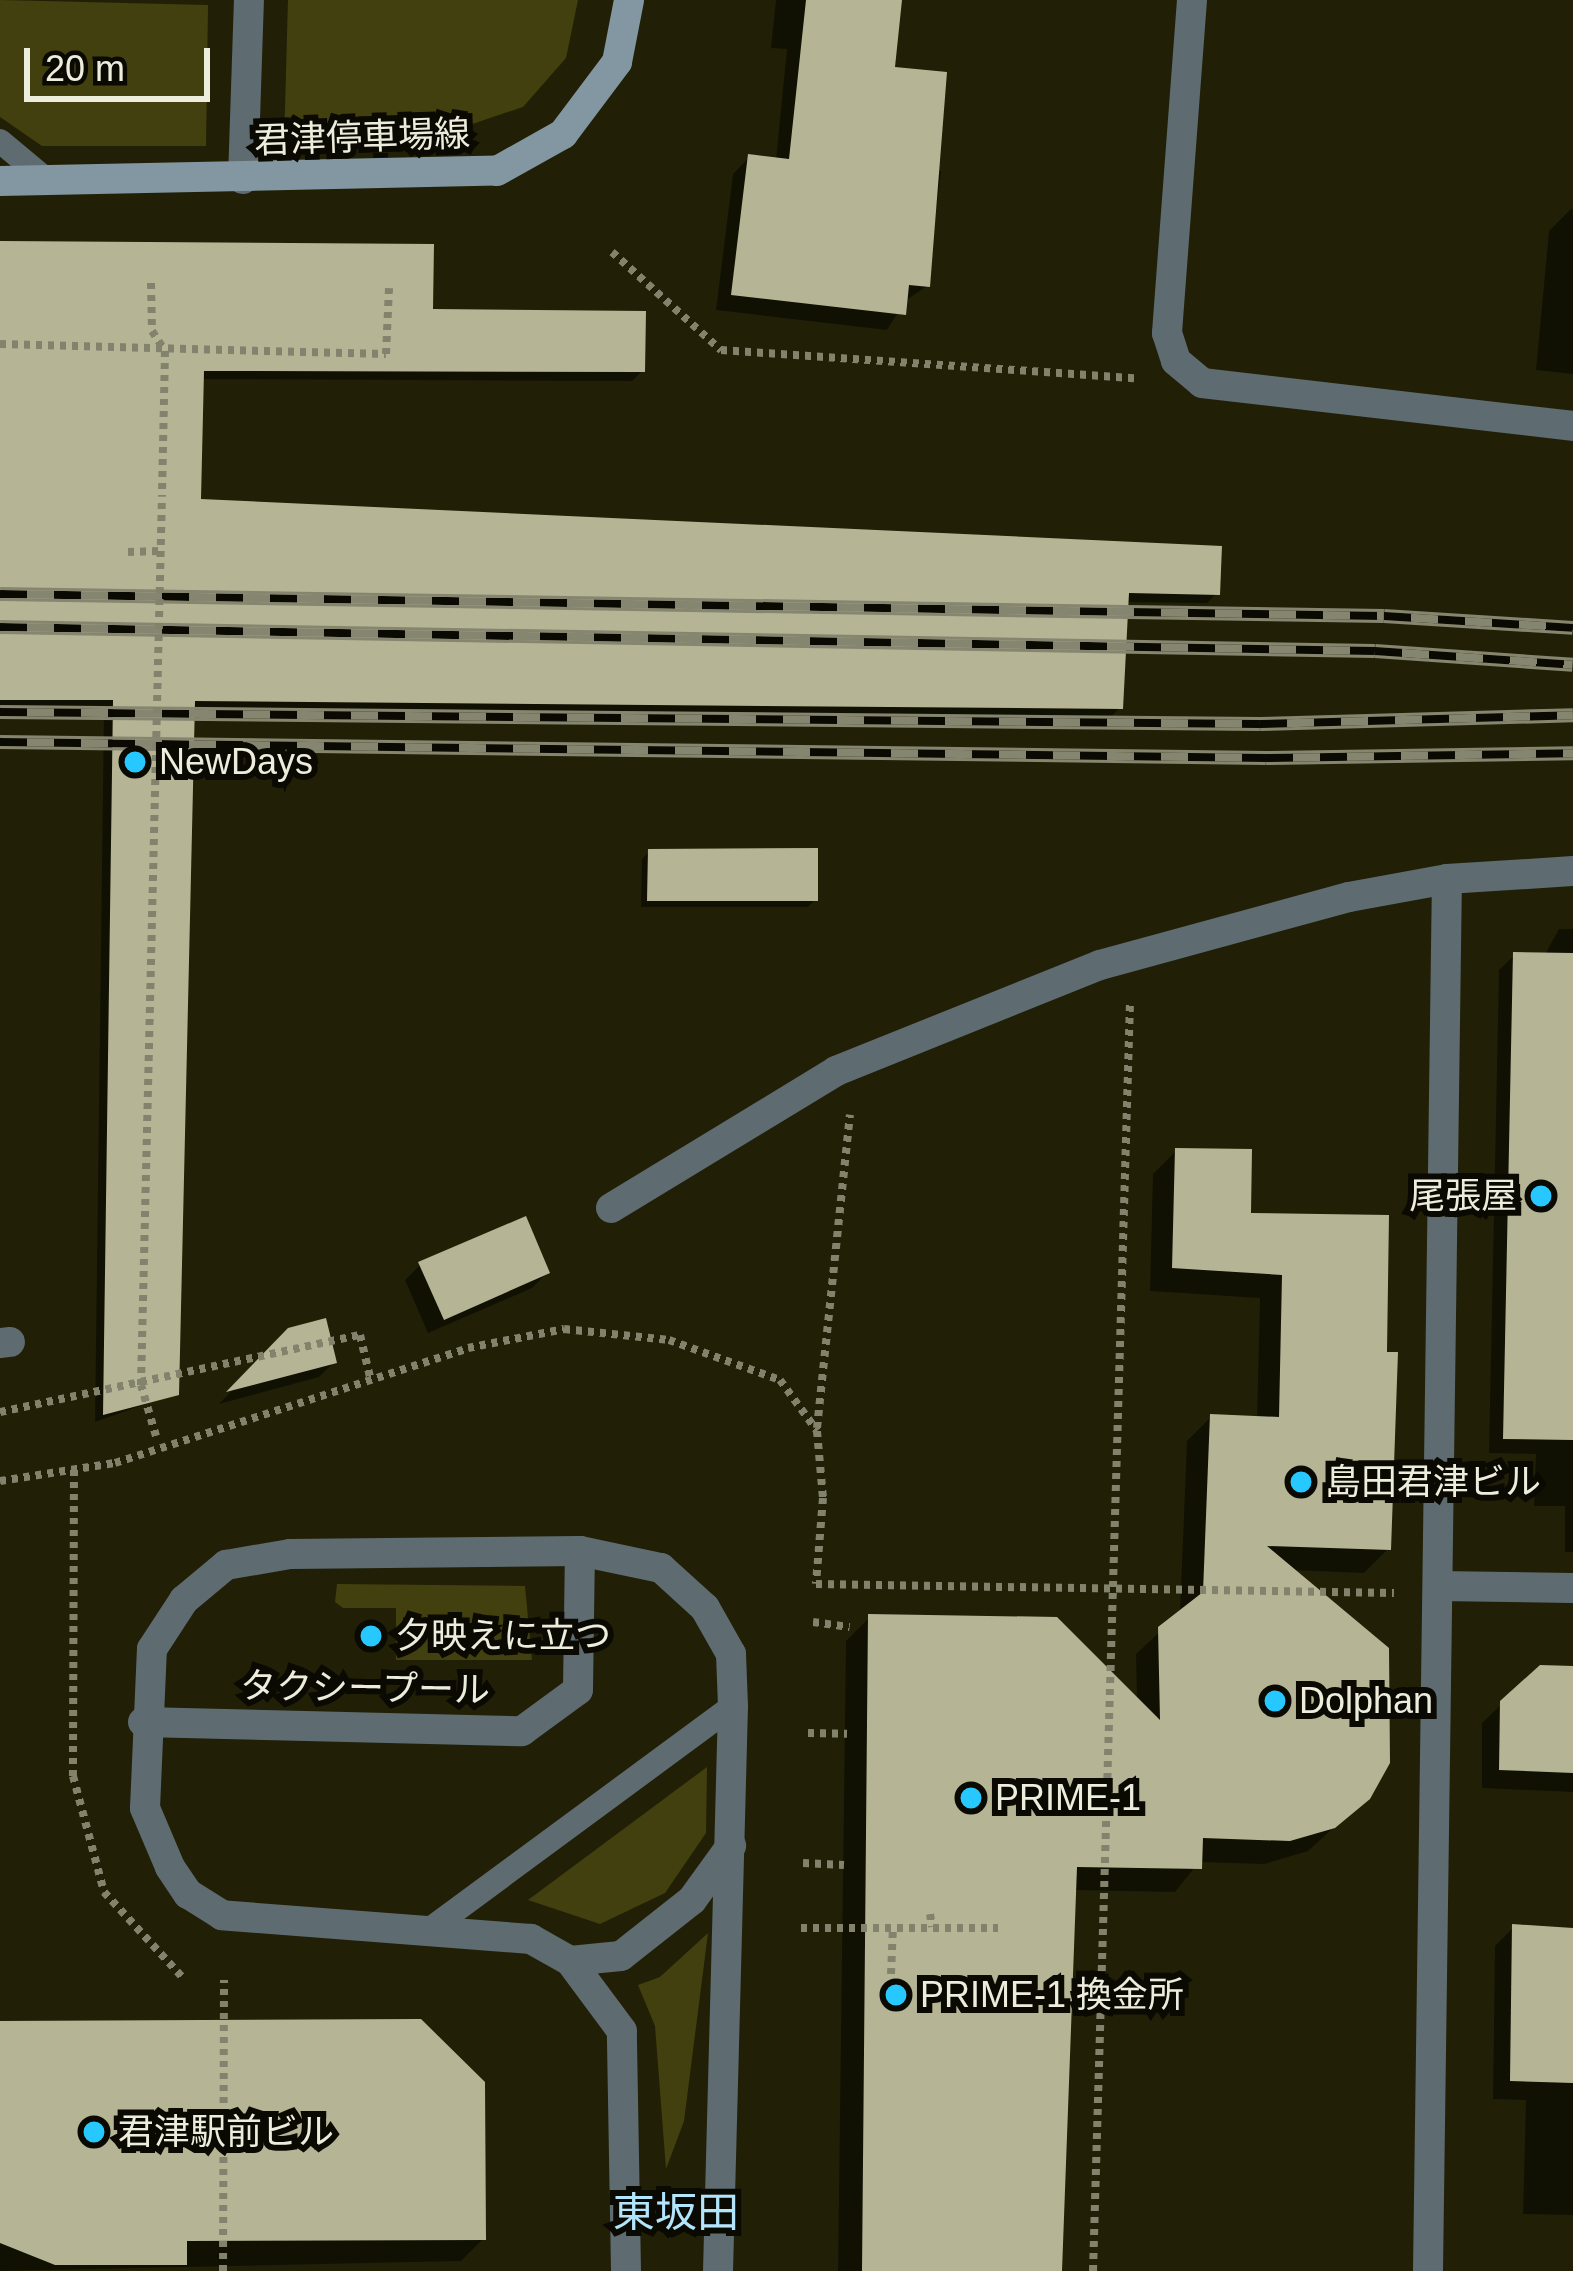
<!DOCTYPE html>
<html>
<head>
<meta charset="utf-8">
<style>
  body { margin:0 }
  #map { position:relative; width:1573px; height:2271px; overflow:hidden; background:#212006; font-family:Helvetica,"Noto Sans JP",sans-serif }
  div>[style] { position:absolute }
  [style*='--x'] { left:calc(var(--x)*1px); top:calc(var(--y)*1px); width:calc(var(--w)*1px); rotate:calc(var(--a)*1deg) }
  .green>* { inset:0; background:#42400e }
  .shadow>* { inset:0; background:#0007 }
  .building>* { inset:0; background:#b5b596 }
  .path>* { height:8px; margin-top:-4px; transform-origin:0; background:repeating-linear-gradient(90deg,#83826d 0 6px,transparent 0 12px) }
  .service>* { height:24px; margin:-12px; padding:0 12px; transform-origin:12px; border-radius:12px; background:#5e6b71 }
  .minor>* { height:30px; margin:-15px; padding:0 15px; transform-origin:15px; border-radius:15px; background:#5e6b71 }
  .tertiary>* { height:30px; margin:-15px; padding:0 15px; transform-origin:15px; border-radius:15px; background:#5e6b71 }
  .secondary>* { height:30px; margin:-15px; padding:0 15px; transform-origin:15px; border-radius:15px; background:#8297a1 }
  .rail>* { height:14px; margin-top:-7px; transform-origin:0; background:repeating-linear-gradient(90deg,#0a0902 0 27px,#868670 0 54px); box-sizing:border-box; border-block:3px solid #868670 }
  .path-bridge>* { height:8px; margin-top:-4px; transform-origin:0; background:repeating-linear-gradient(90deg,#83826d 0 6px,transparent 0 12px) }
  .dots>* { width:33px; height:33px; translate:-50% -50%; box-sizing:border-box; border:6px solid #0a0902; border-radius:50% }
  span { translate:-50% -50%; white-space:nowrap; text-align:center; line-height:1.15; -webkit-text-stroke:12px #0a0902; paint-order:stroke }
  .street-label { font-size:36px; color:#ededdd }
  .poi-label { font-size:36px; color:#ededdd }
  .left { translate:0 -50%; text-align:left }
  .right { translate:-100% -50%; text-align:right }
  .quarter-label { font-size:42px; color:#b2e4fb }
  .scale { position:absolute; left:24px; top:48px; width:186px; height:54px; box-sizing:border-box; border:6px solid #ededdd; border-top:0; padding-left:15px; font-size:36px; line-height:42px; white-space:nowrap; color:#ededdd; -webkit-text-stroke:9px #0a0902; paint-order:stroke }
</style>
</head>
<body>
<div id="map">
  <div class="green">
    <i style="clip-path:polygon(0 0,208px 5px,206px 146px,42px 146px,0 117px)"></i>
    <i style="clip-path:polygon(288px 0,578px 0,566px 58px,523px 107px,410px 145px,284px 146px)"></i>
    <i style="clip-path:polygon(337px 1584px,525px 1586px,532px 1660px,396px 1660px,396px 1608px,343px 1608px,335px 1602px)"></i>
    <i style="clip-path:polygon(707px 1767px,706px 1833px,665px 1893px,600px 1924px,528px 1900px)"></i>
    <i style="clip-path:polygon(708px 1933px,684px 2121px,666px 2169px,655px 2026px,638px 1985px,660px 1977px)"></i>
  </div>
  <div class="shadow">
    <i style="clip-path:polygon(776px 0,899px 0,891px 70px,934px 170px,941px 171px,927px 286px,905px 301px,887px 330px,716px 310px,733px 174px,750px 157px,776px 160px,787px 49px,771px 48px)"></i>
    <i style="clip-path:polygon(1571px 209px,1573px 210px,1573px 374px,1536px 370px,1549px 231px)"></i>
    <i style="clip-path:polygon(0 244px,430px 311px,642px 371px,632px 381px,201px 379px,198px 502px,1217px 593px,1207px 603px,1126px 602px,1120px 707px,1111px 717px,192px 710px,176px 1393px,95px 1422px,104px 708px,0 706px)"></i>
    <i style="clip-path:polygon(649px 852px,815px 900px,808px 907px,641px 907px,642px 859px)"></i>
    <i style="clip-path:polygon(1559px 929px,1573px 929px,1573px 1552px,1565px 1552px,1565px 1506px,1534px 1506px,1536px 1454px,1489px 1453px,1499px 970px,1515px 955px,1544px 956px)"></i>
    <i style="clip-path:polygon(1176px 1151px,1384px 1355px,1388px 1549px,1364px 1573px,1291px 1570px,1367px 1797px,1308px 1851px,1264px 1864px,1199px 1862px,1175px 1892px,1073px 1890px,1061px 2271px,838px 2271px,846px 1641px,870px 1617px,1137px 1701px,1136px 1654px,1180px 1613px,1187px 1441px,1211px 1417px,1257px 1419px,1260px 1298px,1150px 1291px,1153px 1174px)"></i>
    <i style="clip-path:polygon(420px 1265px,547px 1273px,532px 1288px,428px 1333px,405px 1280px)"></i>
    <i style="clip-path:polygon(290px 1331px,334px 1362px,319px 1377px,219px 1404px)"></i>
    <i style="clip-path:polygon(1573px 1669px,1573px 1792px,1482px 1788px,1482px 1723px,1502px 1704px)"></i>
    <i style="clip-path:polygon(1514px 1927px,1573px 1931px,1573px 2215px,1523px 2214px,1526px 2100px,1493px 2099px,1495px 1946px)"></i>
    <i style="clip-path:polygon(0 2024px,483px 2239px,461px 2261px,0 2271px)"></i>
  </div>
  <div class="building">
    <i style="clip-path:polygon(806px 0,902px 0,895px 67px,947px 72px,930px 287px,909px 285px,906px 315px,731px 295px,748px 154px,789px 159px)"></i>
    <i style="clip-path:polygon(0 241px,434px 244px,433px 309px,646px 311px,645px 372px,204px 371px,201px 499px,1222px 546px,1220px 595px,1129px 593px,1123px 709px,195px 701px,179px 1395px,103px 1415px,113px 700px,0 700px)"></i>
    <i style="clip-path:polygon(818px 848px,818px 901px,647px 901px,648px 849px)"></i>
    <i style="clip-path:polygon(1513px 952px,1573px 953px,1573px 1440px,1503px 1439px)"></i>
    <i style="clip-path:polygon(1175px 1148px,1252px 1149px,1251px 1213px,1389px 1215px,1387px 1352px,1398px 1352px,1391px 1550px,1267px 1546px,1389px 1648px,1390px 1763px,1370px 1799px,1335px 1828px,1290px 1841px,1203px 1838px,1202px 1869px,1077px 1867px,1062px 2271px,862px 2271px,868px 1614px,1057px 1617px,1160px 1720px,1158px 1627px,1203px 1592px,1210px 1414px,1279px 1417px,1282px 1275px,1172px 1268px)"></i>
    <i style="clip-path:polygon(526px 1216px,550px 1273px,444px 1320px,418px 1262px)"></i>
    <i style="clip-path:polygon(326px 1318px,337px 1363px,226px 1392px,288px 1328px)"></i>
    <i style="clip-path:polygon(1540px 1665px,1573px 1666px,1573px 1773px,1499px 1770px,1500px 1701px)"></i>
    <i style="clip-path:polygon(1512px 1924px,1573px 1928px,1573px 2083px,1510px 2081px)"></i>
    <i style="clip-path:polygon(421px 2019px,485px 2082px,486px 2240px,187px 2241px,187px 2265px,55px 2265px,0 2243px,0 2021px)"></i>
  </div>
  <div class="path">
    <i style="--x:612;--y:252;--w:147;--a:42"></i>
    <i style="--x:721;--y:350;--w:414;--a:3.9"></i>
    <i style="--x:151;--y:283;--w:48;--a:88.8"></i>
    <i style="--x:152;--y:331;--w:24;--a:57"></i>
    <i style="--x:165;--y:351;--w:145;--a:91.2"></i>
    <i style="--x:0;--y:344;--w:386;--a:1.5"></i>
    <i style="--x:386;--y:354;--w:66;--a:-87.4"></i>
    <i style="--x:128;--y:552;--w:32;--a:-2"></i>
    <i style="--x:0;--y:1412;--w:368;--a:-12.1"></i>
    <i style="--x:360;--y:1335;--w:47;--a:76.6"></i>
    <i style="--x:817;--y:1428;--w:315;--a:-84"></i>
    <i style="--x:74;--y:1470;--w:306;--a:90.2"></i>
    <i style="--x:73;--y:1776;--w:120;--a:75"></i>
    <i style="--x:104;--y:1892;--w:118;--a:47.4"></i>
    <i style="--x:0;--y:1481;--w:116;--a:-8.9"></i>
    <i style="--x:115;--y:1463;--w:371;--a:-18"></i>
    <i style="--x:468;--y:1348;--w:98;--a:-11.2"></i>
    <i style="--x:564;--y:1329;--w:106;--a:6"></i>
    <i style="--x:669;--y:1340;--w:118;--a:19.8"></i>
    <i style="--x:780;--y:1380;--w:63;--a:54"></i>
    <i style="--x:817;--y:1431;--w:67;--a:84.9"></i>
    <i style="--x:823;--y:1498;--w:86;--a:94.7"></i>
    <i style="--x:816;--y:1584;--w:578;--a:0.89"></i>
    <i style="--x:813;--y:1622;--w:37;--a:8"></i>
    <i style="--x:808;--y:1733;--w:39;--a:1"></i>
    <i style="--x:803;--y:1863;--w:41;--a:2.8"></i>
    <i style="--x:930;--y:1914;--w:13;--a:81"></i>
    <i style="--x:801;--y:1928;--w:197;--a:0"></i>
    <i style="--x:891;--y:1974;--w:47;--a:-87.6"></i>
    <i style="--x:223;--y:2271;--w:291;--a:-89.8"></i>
    <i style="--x:1093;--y:2271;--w:1271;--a:-88.33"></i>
  </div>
  <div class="service">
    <i style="--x:0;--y:141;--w:64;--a:39.9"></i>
    <i style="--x:433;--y:1927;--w:373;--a:-36.4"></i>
  </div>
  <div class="minor">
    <i style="--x:1192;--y:0;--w:334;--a:94.3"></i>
    <i style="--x:1167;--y:333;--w:29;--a:72"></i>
    <i style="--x:1176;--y:361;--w:34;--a:40"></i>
    <i style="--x:1202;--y:383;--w:373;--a:6.6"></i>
    <i style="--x:243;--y:179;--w:179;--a:-88.1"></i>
    <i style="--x:611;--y:1208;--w:263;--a:-31.3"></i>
    <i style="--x:836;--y:1071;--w:284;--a:-21.9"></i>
    <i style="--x:1100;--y:965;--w:258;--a:-15.3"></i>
    <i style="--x:1349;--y:897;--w:100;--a:-10.4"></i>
    <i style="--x:1447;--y:879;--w:126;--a:-3.6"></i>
    <i style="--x:0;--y:1343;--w:10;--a:-6"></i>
    <i style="--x:143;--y:1722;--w:379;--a:1.4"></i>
    <i style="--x:522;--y:1731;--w:69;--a:-36.2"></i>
    <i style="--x:578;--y:1690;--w:139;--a:-89.2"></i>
    <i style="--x:570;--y:1961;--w:51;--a:-5.6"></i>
    <i style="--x:621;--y:1956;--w:90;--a:-38.3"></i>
    <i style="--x:692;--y:1900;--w:67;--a:-54.2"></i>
  </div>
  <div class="tertiary">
    <i style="--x:1438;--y:1586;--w:135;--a:0.8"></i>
    <i style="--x:626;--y:2271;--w:240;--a:-91"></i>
    <i style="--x:622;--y:2031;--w:87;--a:-126.6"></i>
    <i style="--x:570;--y:1961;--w:45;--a:-150.6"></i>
    <i style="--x:531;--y:1939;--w:310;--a:-175.6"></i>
    <i style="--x:222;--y:1915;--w:40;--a:-148"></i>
    <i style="--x:188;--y:1894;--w:32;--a:-124"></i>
    <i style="--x:170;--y:1867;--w:64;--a:-113"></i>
    <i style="--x:145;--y:1808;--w:159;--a:-87.5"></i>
    <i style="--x:152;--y:1649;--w:59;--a:-56.9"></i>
    <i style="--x:184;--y:1600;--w:55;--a:-39.8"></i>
    <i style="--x:226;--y:1565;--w:65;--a:-9.8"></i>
    <i style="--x:290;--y:1554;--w:290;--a:-0.6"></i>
    <i style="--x:580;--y:1551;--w:83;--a:11.9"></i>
    <i style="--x:661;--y:1568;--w:59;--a:42.3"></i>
    <i style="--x:705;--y:1608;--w:53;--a:60.5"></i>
    <i style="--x:731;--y:1654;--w:52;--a:87.8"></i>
    <i style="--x:733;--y:1706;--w:565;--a:91.52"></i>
    <i style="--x:1428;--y:2271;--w:1392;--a:-89.22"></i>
  </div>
  <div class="secondary">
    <i style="--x:0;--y:181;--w:497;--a:-1.2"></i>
    <i style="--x:497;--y:171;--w:76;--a:-29.3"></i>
    <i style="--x:563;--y:134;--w:90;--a:-53.1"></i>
    <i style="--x:617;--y:62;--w:63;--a:-79"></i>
  </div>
  <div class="rail">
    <i style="--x:0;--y:594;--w:1384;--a:0.91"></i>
    <i style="--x:1384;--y:616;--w:189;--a:3.6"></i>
    <i style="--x:0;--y:627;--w:1375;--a:1"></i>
    <i style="--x:1375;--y:651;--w:198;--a:4"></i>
    <i style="--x:0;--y:712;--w:1260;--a:0.55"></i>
    <i style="--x:1260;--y:724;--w:313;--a:-1.6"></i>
    <i style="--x:0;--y:742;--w:1266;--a:0.72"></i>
    <i style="--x:1266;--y:758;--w:307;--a:-0.9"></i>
  </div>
  <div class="path-bridge">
    <i style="--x:156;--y:1436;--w:53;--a:-106.4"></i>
    <i style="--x:141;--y:1385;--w:889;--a:-88.65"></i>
  </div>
  <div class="dots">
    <i style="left:135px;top:762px;background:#27c8ff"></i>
    <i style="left:1541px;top:1196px;background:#27c8ff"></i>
    <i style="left:1301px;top:1482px;background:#27c8ff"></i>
    <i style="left:371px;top:1636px;background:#27c8ff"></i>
    <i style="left:1275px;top:1701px;background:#27c8ff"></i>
    <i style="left:971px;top:1798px;background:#27c8ff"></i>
    <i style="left:896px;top:1995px;background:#27c8ff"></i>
    <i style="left:94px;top:2132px;background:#27c8ff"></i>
  </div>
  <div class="street-label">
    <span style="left:362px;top:137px;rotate:-2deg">君津停車場線</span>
    <span style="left:365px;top:1688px;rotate:1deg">タクシープール</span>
  </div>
  <div class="poi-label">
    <span class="left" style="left:159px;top:762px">NewDays</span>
    <span class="right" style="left:1517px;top:1196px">尾張屋</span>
    <span class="left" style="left:1325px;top:1482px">島田君津ビル</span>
    <span class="left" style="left:395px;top:1636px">夕映えに立つ</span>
    <span class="left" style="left:1299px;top:1701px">Dolphan</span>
    <span class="left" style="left:995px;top:1798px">PRIME-1</span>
    <span class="left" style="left:920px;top:1995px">PRIME-1 換金所</span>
    <span class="left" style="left:118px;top:2132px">君津駅前ビル</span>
  </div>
  <div class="quarter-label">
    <span style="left:676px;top:2213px">東坂田</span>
  </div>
  <div class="scale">20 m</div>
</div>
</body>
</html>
